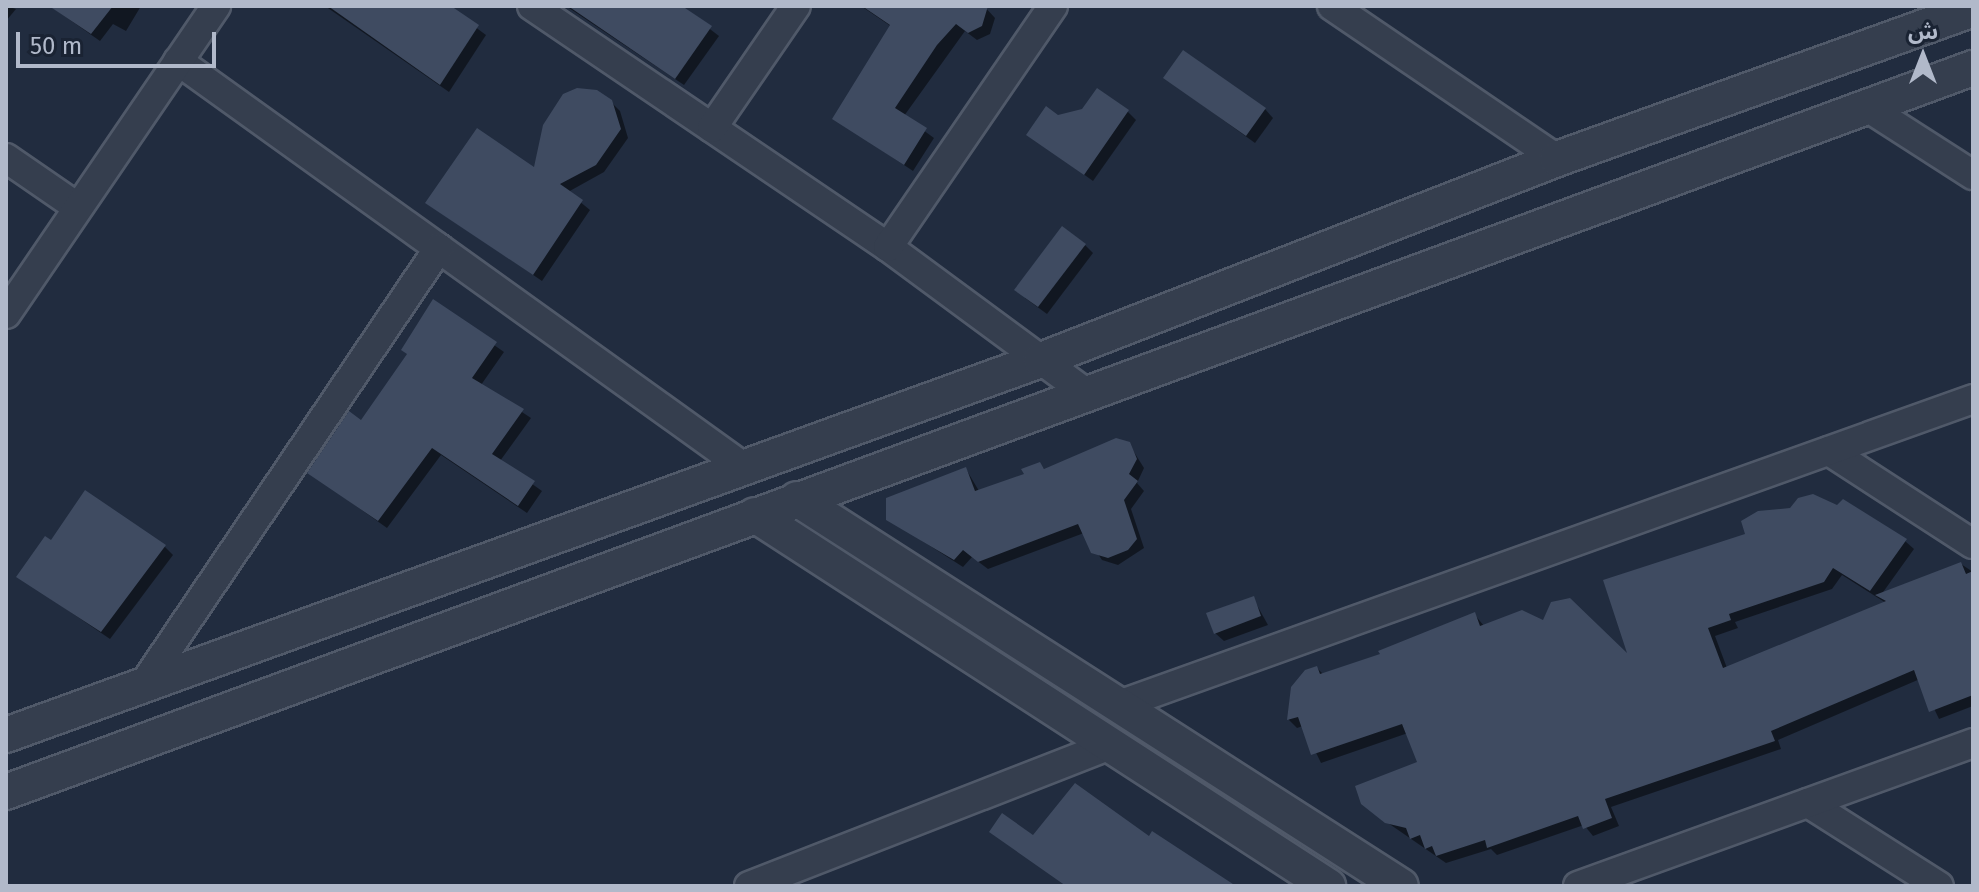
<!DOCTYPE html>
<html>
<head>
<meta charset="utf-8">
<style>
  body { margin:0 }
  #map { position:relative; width:1979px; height:892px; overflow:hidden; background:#212c3f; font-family:"Fira Sans","Noto Sans Arabic",sans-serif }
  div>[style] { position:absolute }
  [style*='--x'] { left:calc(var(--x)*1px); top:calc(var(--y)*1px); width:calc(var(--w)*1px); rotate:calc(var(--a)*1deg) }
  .shadow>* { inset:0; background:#0007 }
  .building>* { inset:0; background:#3f4b61 }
  .roads { filter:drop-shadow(2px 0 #505969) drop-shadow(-2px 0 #505969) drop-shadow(0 2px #505969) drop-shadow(0 -2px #505969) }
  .minor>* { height:28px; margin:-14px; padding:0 14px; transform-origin:14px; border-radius:14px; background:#353e4e }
  .tertiary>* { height:34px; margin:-17px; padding:0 17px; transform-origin:17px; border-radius:17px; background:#353e4e }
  span { translate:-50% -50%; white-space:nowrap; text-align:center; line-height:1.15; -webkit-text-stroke:8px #1a2333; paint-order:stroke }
  .frame { position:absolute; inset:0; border:8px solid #b1b9ca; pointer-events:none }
  .north { position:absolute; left:1883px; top:16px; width:80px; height:80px; -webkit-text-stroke:6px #1a2333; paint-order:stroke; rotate:0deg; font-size:22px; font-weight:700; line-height:32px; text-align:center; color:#b1b9ca }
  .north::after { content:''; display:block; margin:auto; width:28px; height:36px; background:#b1b9ca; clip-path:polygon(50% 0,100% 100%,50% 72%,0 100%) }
  .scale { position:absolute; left:16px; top:32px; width:200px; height:36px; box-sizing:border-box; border:4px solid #b1b9ca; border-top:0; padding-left:10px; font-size:24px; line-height:28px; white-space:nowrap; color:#b1b9ca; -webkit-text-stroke:6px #1a2333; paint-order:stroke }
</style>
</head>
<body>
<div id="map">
  <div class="shadow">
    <i style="clip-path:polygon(6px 6px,16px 9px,6px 21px)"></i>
    <i style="clip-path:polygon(50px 6px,141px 6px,126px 31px,113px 24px,100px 41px)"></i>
    <i style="clip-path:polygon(325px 6px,447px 6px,486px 35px,449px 92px)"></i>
    <i style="clip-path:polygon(566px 6px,680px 6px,719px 36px,684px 85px)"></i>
    <i style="clip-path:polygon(861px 6px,984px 6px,995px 18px,990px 34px,977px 40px,965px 31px,904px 116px,934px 138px,913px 171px,835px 119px,892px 27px)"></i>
    <i style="clip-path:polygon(1165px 78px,1265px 109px,1273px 118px,1255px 143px)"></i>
    <i style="clip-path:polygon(611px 102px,620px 111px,628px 138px,604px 172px,568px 192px,590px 210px,542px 281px,427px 202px,535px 170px)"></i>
    <i style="clip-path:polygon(1128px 112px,1136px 120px,1093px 181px,1029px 135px)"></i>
    <i style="clip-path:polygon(1085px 245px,1093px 253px,1047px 314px,1025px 298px)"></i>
    <i style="clip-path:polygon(433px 302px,504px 352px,481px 385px,531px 418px,500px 461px,542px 491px,527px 513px,441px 455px,387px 528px,310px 473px,362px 423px,409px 355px)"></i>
    <i style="clip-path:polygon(1129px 444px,1144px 468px,1137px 483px,1144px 491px,1131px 509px,1144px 548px,1118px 565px,1102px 560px,1084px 533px,988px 569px,972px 557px,963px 567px,888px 519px,966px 469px,979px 491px,1027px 475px,1040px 464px,1046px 471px)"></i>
    <i style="clip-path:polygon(evenodd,1905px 541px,1914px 549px,1881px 595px,1961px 564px,1973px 572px,1973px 706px,1939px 719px,1920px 679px,1778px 740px,1781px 749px,1611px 807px,1619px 826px,1593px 836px,1584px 825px,1497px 855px,1491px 849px,1446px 863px,1372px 812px,1420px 763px,1408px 733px,1321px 763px,1303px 726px,1297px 728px,1289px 720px,1293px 688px,1317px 668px,1324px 675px,1382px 656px,1475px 615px,1484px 626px,1632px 659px,1605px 581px,1905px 541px,1842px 575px,1886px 603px,1727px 668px,1715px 636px,1738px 628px,1735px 622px,1832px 589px,1842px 575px)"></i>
    <i style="clip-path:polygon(165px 547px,173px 555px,110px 639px,19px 577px)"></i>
    <i style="clip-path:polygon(1253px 598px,1268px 625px,1224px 641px,1215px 633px)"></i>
  </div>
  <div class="building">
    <i style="clip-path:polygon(49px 6px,113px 6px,91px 34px)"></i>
    <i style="clip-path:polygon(328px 6px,451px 6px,479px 25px,440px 85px)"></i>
    <i style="clip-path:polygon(568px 6px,682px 6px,712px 26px,675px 79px)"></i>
    <i style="clip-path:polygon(862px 6px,988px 6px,982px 26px,968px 33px,956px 24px,937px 45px,895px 108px,927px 128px,904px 165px,832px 119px,890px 25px)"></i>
    <i style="clip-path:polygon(1183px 50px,1266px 108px,1246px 136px,1163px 78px)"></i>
    <i style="clip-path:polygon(577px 88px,597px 90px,612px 100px,621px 129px,596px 165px,560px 184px,583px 200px,533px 275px,425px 203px,477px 128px,534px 167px,543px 125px,563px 94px)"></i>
    <i style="clip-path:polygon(1097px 88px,1129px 110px,1084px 175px,1026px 135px,1046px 106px,1058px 115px,1082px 109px)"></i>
    <i style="clip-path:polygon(1062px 226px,1086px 244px,1038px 307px,1014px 290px)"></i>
    <i style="clip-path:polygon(433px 299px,497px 342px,472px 378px,524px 409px,492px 454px,535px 481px,518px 506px,432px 448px,378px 521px,307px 473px,349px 411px,361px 420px,407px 354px,401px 350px)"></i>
    <i style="clip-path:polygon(1116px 438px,1130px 442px,1137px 459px,1129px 474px,1138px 481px,1124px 500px,1137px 539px,1128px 550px,1108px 558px,1091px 553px,1078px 524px,978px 562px,963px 550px,954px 560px,886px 520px,886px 498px,966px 467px,975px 491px,1024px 474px,1021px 469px,1040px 462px,1044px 469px)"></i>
    <i style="clip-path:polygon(85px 490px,166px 545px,101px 632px,16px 577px,45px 536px,51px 540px)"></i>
    <i style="clip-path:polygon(1813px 494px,1837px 505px,1843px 499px,1907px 539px,1870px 591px,1833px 568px,1824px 582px,1729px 614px,1731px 620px,1708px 628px,1723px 668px,1886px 601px,1875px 595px,1961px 562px,1966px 574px,1973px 571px,1973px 695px,1929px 712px,1914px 670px,1771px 731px,1775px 741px,1605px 799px,1612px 818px,1583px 829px,1578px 816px,1487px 848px,1485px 840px,1436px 856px,1432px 846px,1425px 849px,1420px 835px,1410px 839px,1406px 828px,1385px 823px,1361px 804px,1355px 786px,1417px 762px,1402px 724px,1311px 755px,1298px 717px,1287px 720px,1291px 687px,1305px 670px,1317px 666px,1320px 674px,1380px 654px,1378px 651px,1475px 612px,1480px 626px,1522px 610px,1543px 620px,1551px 602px,1570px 598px,1627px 653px,1603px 580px,1745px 534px,1741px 521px,1758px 511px,1790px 508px,1798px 498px)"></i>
    <i style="clip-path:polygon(1254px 596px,1261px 616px,1214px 634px,1206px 613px)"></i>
    <i style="clip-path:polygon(1075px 783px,1149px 836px,1152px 831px,1236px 886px,1066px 886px,989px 832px,1002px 813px,1033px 835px)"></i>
  </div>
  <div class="roads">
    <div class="minor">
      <i style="--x:532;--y:6;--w:430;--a:34.1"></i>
      <i style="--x:888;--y:247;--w:246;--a:36.4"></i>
      <i style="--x:1332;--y:6;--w:272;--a:34.2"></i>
      <i style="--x:178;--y:61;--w:698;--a:35.67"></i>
      <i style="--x:1867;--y:107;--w:126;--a:32.7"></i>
      <i style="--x:712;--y:128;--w:148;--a:-55.5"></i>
      <i style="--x:6;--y:158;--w:86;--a:34.6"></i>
      <i style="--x:888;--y:247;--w:292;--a:-55.6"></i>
      <i style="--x:6;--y:314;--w:373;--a:-55.7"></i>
      <i style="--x:1829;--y:451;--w:171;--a:32.9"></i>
      <i style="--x:142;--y:687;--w:530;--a:-55.92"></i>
      <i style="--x:1119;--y:705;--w:907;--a:-19.71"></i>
      <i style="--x:1808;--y:803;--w:155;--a:32.4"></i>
      <i style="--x:749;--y:886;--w:388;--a:-21.3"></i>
      <i style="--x:1578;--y:886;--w:420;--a:-19.9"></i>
    </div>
    <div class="tertiary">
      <i style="--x:797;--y:499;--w:717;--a:32.65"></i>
      <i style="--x:755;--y:515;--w:683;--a:32.92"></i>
      <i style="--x:6;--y:735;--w:1101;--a:-19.92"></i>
      <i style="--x:1041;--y:360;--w:554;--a:-21.28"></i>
      <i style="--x:1557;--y:159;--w:442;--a:-19.8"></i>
      <i style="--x:6;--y:792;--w:2096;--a:-20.21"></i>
    </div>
  </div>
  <div class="frame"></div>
  <div class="north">ش</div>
  <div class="scale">50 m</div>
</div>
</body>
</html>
